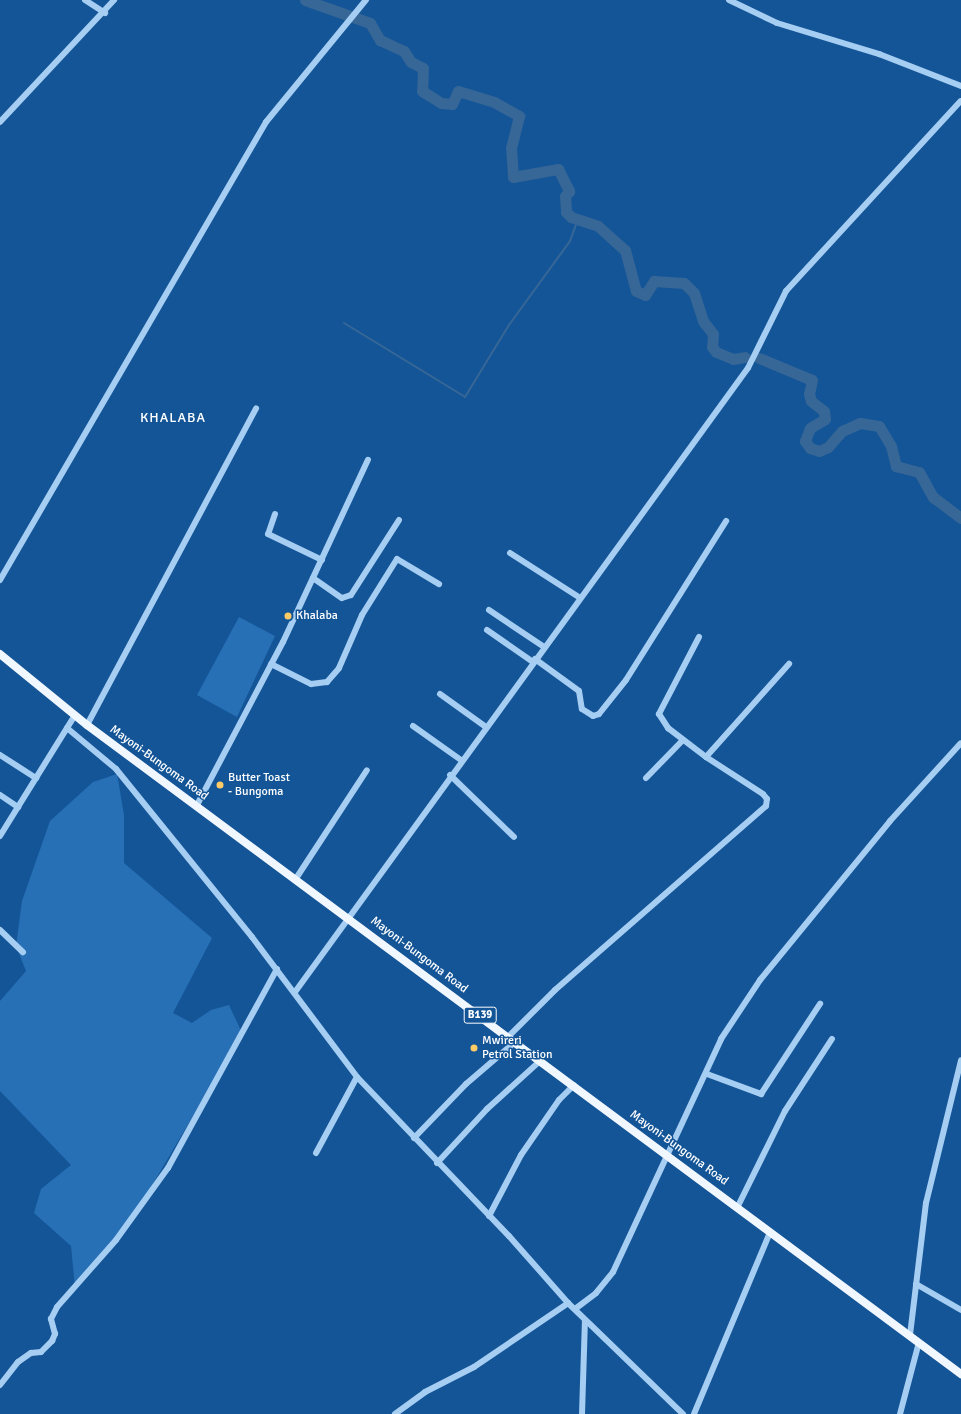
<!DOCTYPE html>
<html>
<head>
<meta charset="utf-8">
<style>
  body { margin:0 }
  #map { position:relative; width:961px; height:1414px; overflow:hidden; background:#145597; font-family:Signika,sans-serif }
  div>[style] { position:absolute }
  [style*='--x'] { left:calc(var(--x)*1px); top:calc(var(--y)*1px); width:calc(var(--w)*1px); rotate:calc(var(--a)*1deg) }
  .green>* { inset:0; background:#2770b6 }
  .stream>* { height:2px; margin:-1px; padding:0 1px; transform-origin:1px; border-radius:1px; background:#376797 }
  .river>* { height:11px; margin:-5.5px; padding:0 5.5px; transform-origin:5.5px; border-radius:5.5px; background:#376797 }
  .minor>* { height:6px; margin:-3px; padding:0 3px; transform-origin:3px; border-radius:3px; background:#a6cdf2 }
  .major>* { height:8px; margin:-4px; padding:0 4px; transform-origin:4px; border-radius:4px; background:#f1f7ff }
  .dots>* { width:11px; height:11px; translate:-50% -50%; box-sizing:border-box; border:2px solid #145597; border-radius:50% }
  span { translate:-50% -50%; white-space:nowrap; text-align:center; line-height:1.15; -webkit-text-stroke:3px #145597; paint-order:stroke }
  .shield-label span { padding:1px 3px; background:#145597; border:1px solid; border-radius:3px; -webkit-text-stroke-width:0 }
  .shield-label { font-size:11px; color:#fff; font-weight:700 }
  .poi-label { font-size:12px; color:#fff }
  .left { translate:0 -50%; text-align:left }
  .street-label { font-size:12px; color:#fff }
  .quarter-label { font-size:14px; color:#fff; letter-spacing:1px }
</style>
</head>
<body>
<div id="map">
  <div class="green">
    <i style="clip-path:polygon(239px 617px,275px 636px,237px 717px,197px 695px)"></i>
    <i style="clip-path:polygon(117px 774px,124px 815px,124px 863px,212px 938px,173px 1013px,192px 1023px,211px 1010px,229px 1005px,242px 1033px,138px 1209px,75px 1287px,71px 1246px,34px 1213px,41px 1189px,71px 1165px,0 1091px,0 1001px,26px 971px,16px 946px,22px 901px,50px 821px,93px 782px)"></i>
  </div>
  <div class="stream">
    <i style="--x:344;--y:323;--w:142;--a:31.4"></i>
    <i style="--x:465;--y:397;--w:84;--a:-58.6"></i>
    <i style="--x:509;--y:325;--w:104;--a:-54"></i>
    <i style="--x:570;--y:241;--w:23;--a:-70"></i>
  </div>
  <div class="river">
    <i style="--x:305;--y:0;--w:69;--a:19.5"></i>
    <i style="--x:370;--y:23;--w:20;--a:60"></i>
    <i style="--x:380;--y:40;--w:26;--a:25"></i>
    <i style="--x:404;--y:51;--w:13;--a:58"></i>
    <i style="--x:411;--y:62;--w:13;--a:27"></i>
    <i style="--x:423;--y:68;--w:23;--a:92"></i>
    <i style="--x:422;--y:91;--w:22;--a:32"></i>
    <i style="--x:441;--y:103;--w:11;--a:5"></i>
    <i style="--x:452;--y:104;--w:14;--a:-65"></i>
    <i style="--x:458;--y:91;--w:38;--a:17"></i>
    <i style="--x:494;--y:102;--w:29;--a:29"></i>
    <i style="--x:519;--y:116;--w:32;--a:104"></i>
    <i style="--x:511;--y:147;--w:30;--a:86"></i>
    <i style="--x:513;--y:177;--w:46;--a:-10.1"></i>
    <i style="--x:558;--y:169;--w:25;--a:63"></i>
    <i style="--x:569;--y:191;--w:6;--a:129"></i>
    <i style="--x:565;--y:196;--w:16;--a:86"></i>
    <i style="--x:566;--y:212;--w:7;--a:45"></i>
    <i style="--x:571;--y:217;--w:28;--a:18"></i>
    <i style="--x:598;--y:226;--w:36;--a:42"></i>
    <i style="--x:625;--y:250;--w:42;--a:75"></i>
    <i style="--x:636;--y:291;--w:10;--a:24"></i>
    <i style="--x:645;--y:295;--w:17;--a:-57"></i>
    <i style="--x:654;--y:281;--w:30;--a:4"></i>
    <i style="--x:684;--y:283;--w:14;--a:45"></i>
    <i style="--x:694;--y:293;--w:29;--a:72"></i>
    <i style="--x:703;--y:321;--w:16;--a:52"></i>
    <i style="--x:713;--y:334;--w:13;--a:94"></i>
    <i style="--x:712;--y:347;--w:6;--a:51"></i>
    <i style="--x:716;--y:352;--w:18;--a:22"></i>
    <i style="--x:733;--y:359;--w:12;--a:-9"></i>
    <i style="--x:759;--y:358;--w:57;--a:22.5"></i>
    <i style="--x:812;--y:380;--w:14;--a:102"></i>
    <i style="--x:809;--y:394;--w:7;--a:74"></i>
    <i style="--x:811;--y:401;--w:16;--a:38"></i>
    <i style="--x:824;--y:411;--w:8;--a:83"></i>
    <i style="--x:825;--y:419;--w:17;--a:149"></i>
    <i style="--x:810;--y:428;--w:14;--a:111"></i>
    <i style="--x:805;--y:441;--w:9;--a:54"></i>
    <i style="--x:810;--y:448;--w:9;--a:18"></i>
    <i style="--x:819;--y:451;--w:10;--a:-24"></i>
    <i style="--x:828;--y:447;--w:21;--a:-49"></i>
    <i style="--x:842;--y:431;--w:20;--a:-24"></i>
    <i style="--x:860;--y:423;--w:19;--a:9"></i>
    <i style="--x:879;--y:426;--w:23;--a:59"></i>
    <i style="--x:891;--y:446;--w:21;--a:76"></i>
    <i style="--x:896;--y:466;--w:24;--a:15"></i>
    <i style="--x:919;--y:472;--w:29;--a:61"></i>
    <i style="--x:933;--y:497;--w:35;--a:37"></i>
  </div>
  <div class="minor">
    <i style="--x:85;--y:0;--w:24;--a:33"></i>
    <i style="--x:729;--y:0;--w:53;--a:25.6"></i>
    <i style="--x:777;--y:23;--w:107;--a:16.9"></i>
    <i style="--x:879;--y:54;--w:88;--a:21.3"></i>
    <i style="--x:0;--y:122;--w:167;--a:-46.9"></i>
    <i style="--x:275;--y:514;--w:21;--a:109"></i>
    <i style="--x:268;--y:534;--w:60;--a:25.7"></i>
    <i style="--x:510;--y:553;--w:83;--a:32.7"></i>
    <i style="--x:313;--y:578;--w:35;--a:35"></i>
    <i style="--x:342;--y:598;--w:9;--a:-18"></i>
    <i style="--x:351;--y:595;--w:89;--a:-57.4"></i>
    <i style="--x:0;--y:580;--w:530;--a:-59.85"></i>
    <i style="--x:266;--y:122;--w:158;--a:-50.7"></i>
    <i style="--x:489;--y:610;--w:66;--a:33.9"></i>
    <i style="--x:487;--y:630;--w:56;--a:34.8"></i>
    <i style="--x:699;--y:637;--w:87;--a:117.5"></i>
    <i style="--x:659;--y:714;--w:17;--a:57"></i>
    <i style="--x:668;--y:728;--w:48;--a:37.3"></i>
    <i style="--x:535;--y:659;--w:54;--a:36"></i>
    <i style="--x:579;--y:691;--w:18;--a:81"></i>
    <i style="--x:582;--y:709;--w:13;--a:32"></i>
    <i style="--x:593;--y:716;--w:6;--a:-18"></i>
    <i style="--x:599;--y:714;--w:43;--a:-51.5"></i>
    <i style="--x:626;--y:680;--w:188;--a:-57.8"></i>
    <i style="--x:271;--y:664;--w:45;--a:26.6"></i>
    <i style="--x:311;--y:684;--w:16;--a:-7"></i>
    <i style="--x:327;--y:682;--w:18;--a:-49"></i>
    <i style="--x:339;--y:668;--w:58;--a:-66.5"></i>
    <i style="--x:362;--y:615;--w:66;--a:-58"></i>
    <i style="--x:397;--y:559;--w:49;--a:30.8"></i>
    <i style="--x:440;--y:694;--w:57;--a:35.7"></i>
    <i style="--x:87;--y:725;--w:359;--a:-61.9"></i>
    <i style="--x:413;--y:726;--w:59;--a:35.3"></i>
    <i style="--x:67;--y:728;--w:64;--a:39.9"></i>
    <i style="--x:116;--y:769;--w:216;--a:51"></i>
    <i style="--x:252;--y:937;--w:175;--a:53.1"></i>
    <i style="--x:357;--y:1077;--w:220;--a:46.3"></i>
    <i style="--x:509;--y:1236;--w:89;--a:48.6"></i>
    <i style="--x:568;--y:1303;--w:160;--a:44"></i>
    <i style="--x:0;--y:755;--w:43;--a:32.6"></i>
    <i style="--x:450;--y:775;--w:89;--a:44.1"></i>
    <i style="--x:646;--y:778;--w:53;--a:-45.8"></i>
    <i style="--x:0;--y:795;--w:22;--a:34"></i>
    <i style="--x:197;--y:805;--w:184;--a:-62.2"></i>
    <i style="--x:283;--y:642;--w:201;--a:-65"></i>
    <i style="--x:0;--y:836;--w:142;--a:-58.2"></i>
    <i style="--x:295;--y:880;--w:131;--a:-56.8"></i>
    <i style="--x:0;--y:930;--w:32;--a:44"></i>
    <i style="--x:295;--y:992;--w:771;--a:-54.02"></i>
    <i style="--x:748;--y:368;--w:86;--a:-63.7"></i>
    <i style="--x:786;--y:291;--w:258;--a:-47.4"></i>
    <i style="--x:509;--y:1036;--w:65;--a:-45"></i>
    <i style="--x:555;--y:990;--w:280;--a:-41.1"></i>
    <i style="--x:766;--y:806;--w:7;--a:-82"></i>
    <i style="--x:767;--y:799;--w:6;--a:-129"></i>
    <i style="--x:763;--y:794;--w:68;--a:-147"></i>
    <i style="--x:706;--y:757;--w:125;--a:-48.3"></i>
    <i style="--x:707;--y:1074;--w:58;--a:20.3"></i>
    <i style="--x:761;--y:1094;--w:108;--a:-56.8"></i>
    <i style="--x:414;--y:1138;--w:75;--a:-46.1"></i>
    <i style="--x:466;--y:1084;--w:65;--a:-40.6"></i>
    <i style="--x:316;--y:1153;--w:86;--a:-61.7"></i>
    <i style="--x:437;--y:1163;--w:74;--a:-47.2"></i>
    <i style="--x:487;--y:1109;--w:72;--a:-42.2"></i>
    <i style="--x:738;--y:1206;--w:106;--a:-63.7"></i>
    <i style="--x:785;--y:1111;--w:86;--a:-56.9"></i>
    <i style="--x:489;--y:1216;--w:69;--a:-62.3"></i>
    <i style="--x:521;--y:1155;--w:67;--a:-55.4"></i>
    <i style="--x:559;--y:1100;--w:21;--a:-45"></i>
    <i style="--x:916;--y:1284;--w:52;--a:30"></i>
    <i style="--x:575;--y:1309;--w:26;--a:-37"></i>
    <i style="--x:596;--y:1293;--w:27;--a:-51"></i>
    <i style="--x:613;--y:1272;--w:257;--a:-65.1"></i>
    <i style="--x:721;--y:1039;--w:71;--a:-56.5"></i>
    <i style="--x:760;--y:980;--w:205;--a:-50.7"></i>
    <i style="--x:890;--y:821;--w:105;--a:-47.7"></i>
    <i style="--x:910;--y:1335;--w:133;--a:-83.1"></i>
    <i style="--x:926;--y:1203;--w:147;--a:-76.2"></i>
    <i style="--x:0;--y:1385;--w:29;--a:-52"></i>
    <i style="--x:18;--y:1362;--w:16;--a:-35"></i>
    <i style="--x:31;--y:1353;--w:10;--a:-6"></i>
    <i style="--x:41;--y:1352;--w:16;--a:-45"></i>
    <i style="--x:52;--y:1341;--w:8;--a:-67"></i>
    <i style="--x:55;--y:1334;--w:16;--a:-105"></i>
    <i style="--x:51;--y:1319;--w:13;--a:-63"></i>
    <i style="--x:57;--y:1307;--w:89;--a:-48.6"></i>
    <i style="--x:116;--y:1240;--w:89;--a:-54.2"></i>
    <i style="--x:168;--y:1168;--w:227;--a:-61.3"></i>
    <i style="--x:395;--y:1414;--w:37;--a:-36"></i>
    <i style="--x:425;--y:1392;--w:55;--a:-27"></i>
    <i style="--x:474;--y:1367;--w:114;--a:-34.2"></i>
    <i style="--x:582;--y:1414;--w:94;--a:-88.2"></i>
    <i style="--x:694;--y:1414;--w:197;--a:-67.3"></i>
    <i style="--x:900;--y:1414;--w:74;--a:-75.2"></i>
  </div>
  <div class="major">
    <i style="--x:0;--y:654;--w:112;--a:39.2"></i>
    <i style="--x:87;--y:725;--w:1089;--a:36.6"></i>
  </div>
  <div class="dots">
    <i style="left:288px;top:616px;background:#ffcb67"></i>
    <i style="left:220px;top:785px;background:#ffcb67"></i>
    <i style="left:474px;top:1048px;background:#ffcb67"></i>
  </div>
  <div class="shield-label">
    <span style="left:480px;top:1015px">B139</span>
  </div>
  <div class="poi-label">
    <span class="left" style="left:296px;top:616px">Khalaba</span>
    <span class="left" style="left:228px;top:785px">Butter Toast<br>- Bungoma</span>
    <span class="left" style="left:482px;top:1048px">Mwireri<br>Petrol Station</span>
  </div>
  <div class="street-label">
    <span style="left:159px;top:763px;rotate:36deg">Mayoni-Bungoma Road</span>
    <span style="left:419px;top:955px;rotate:37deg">Mayoni-Bungoma Road</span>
    <span style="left:679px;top:1148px;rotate:36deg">Mayoni-Bungoma Road</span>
  </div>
  <div class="quarter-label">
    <span style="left:173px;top:418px">KHALABA</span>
  </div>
</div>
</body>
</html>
